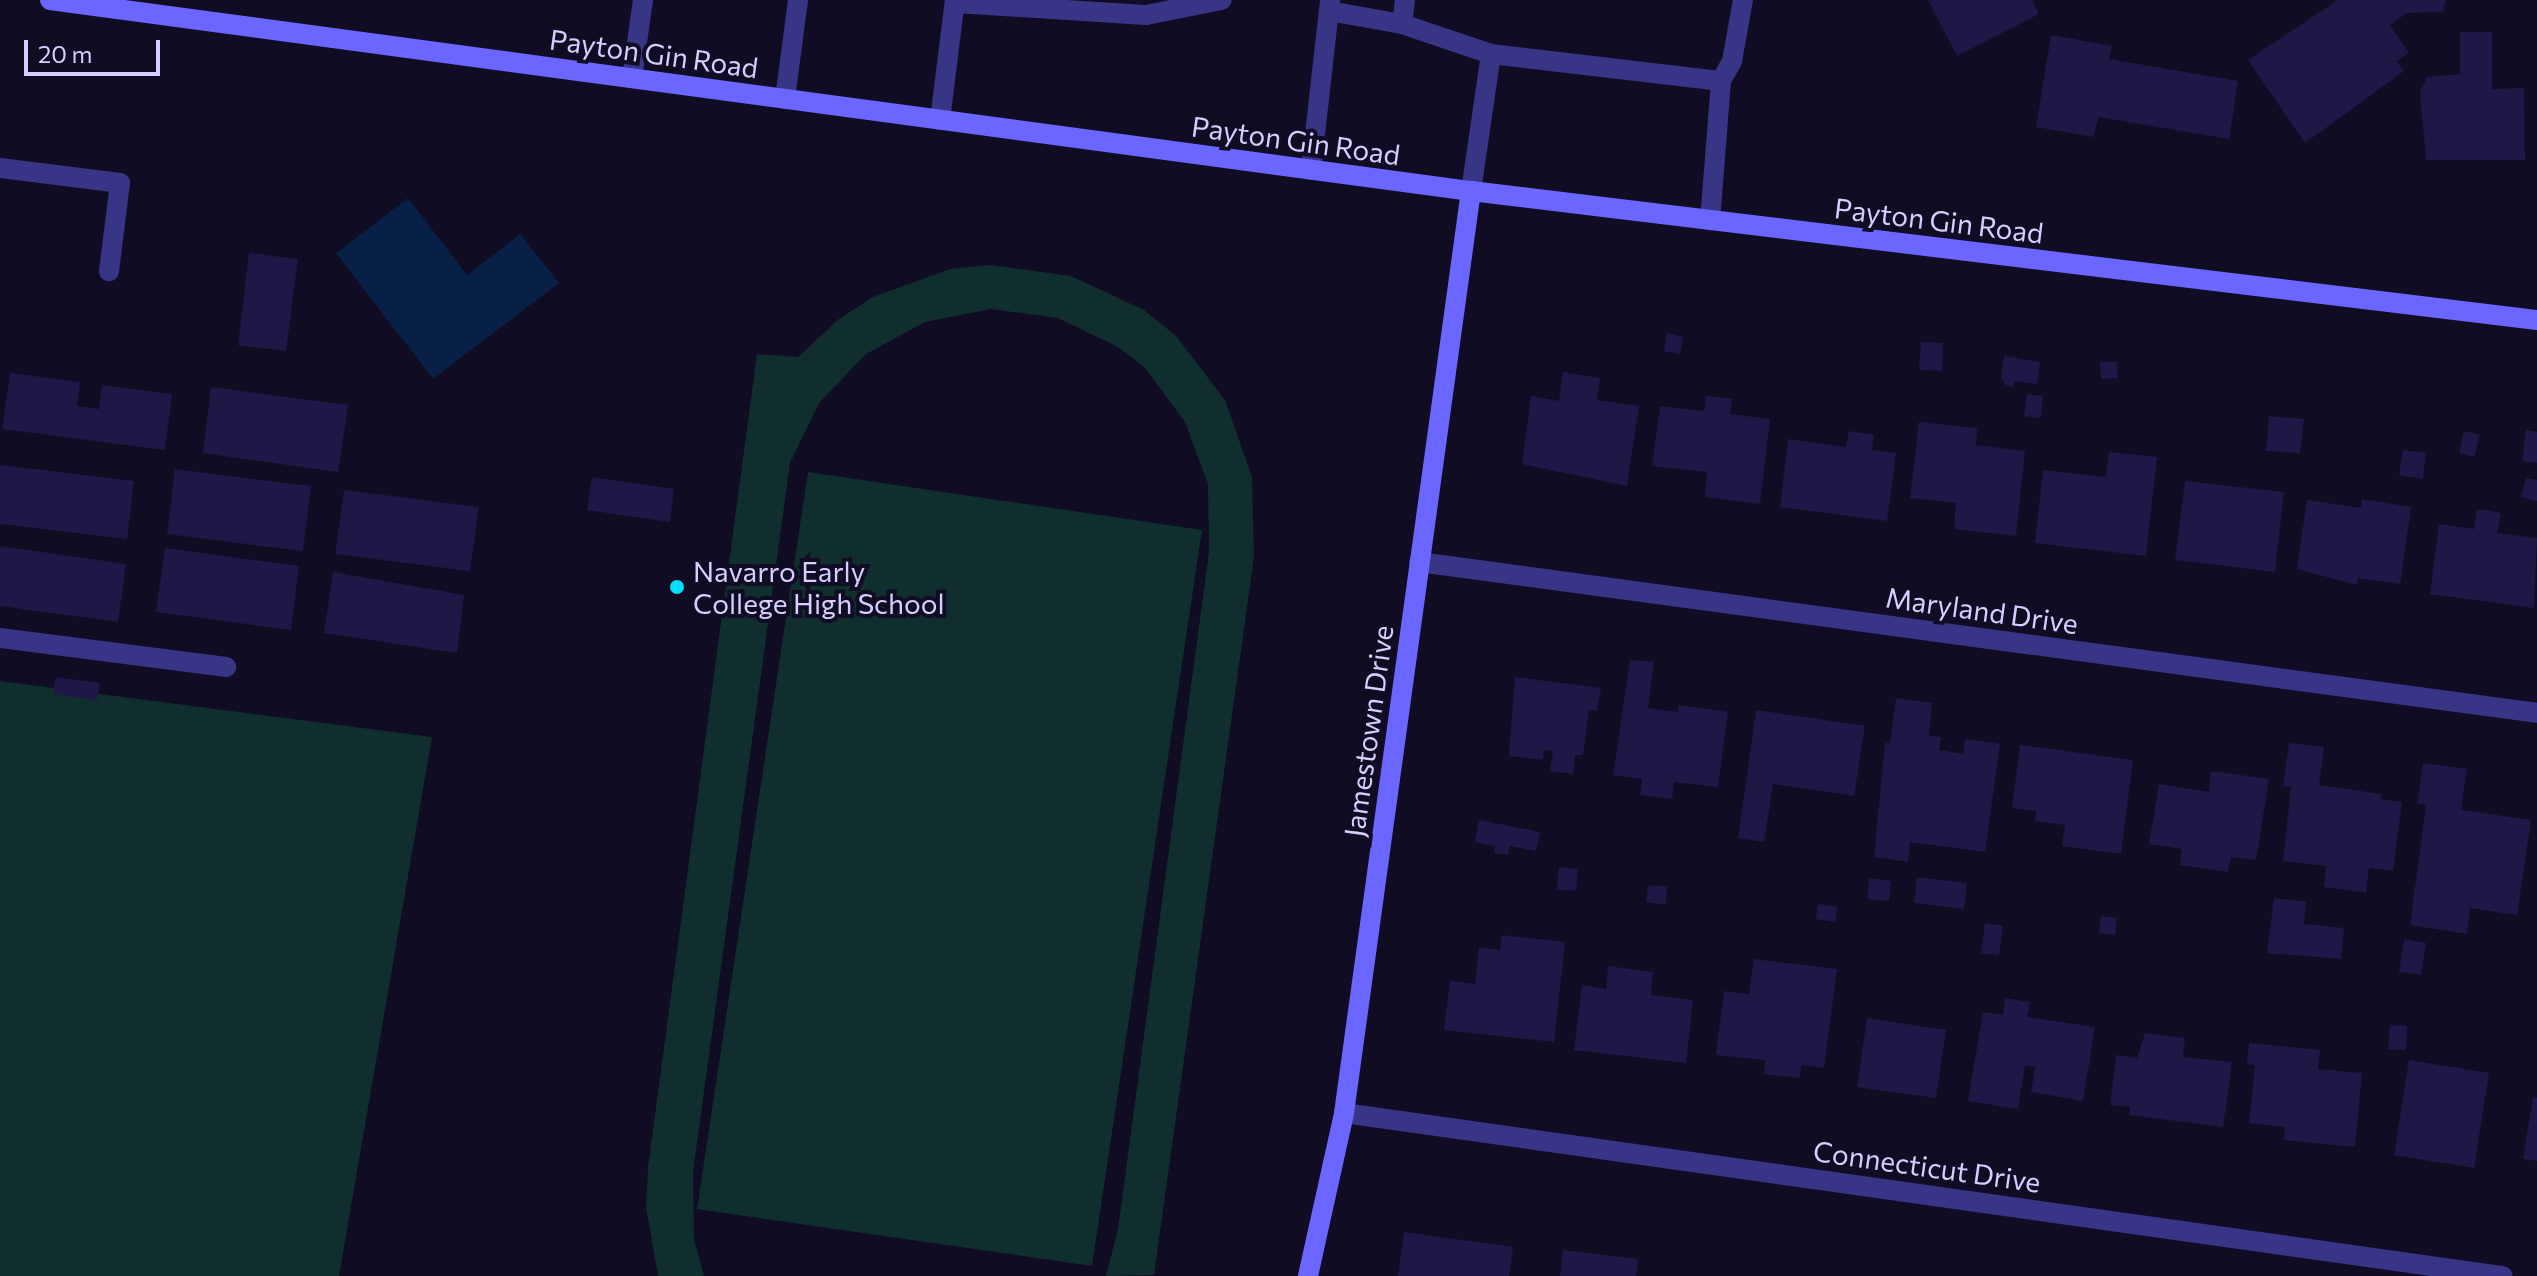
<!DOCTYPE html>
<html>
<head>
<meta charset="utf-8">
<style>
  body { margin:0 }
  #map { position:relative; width:2537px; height:1276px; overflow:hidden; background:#100c23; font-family:Commissioner,sans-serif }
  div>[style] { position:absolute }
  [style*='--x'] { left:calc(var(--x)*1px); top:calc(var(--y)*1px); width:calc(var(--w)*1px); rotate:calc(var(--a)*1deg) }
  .green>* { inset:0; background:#0f2e2d }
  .water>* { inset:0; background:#081f46 }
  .building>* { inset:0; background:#211746 }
  .lane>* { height:20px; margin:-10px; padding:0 10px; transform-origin:10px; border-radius:10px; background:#383486 }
  .street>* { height:20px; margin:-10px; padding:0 10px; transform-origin:10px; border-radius:10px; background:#383486 }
  .secondary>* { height:20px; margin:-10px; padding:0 10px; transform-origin:10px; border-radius:10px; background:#6b66ff }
  .dots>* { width:22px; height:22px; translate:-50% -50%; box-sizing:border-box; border:4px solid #100c23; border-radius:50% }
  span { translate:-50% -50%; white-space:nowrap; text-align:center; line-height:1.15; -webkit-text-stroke:8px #100c23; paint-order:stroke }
  .street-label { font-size:28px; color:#d4cfff }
  .poi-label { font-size:28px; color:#d4cfff }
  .left { translate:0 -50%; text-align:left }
  .scale { position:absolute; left:24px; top:40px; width:136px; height:36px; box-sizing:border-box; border:4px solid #d4cfff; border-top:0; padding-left:10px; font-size:24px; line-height:28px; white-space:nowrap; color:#d4cfff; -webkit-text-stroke:6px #100c23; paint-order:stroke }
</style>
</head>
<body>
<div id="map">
  <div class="green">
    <i style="clip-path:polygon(990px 265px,1071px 276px,1144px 310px,1176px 336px,1225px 400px,1252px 477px,1254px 557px,1154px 1275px,1106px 1276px,1118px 1229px,1209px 552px,1208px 484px,1185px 422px,1145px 368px,1118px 347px,1058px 318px,991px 309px,925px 322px,866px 354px,819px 403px,790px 463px,693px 1172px,694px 1239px,704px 1276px,658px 1276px,646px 1207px,648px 1167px,757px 354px,798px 357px,839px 319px,873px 297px,950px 269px)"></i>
    <i style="clip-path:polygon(808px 472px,1202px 530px,1092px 1266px,697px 1209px)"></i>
    <i style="clip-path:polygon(0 681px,432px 737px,339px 1276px,0 1276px)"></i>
  </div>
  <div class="water">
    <i style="clip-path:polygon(408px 198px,467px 275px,520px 234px,559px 283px,433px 379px,336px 253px)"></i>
  </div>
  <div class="building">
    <i style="clip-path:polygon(1928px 0,2032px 0,2039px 14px,1957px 56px)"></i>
    <i style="clip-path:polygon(2338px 0,2446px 0,2443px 12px,2407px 13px,2390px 25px,2409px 53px,2397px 61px,2404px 71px,2305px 143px,2248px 60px)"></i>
    <i style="clip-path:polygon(2460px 32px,2492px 32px,2492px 89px,2524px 88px,2525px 160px,2426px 160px,2420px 92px,2427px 77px,2460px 74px)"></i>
    <i style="clip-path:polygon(2051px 35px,2112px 46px,2109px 59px,2238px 81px,2229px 139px,2098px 117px,2094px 137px,2036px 127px)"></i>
    <i style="clip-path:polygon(249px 253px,298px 259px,286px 351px,238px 345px)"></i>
    <i style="clip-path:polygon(1667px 333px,1683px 337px,1680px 354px,1664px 351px)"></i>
    <i style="clip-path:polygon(1921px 342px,1943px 343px,1942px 371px,1919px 370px)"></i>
    <i style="clip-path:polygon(2004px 356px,2040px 362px,2037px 384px,2014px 381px,2013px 387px,2006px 385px,2001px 379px)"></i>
    <i style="clip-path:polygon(2100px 362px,2117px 362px,2118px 378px,2101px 379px)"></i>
    <i style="clip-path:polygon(1563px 372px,1600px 378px,1597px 400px,1639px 406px,1627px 486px,1522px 464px,1531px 396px,1559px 401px)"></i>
    <i style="clip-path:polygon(10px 373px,80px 382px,77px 406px,99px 409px,102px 385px,172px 394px,165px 450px,2px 429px)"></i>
    <i style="clip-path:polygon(211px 387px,348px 405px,338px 472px,203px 453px)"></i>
    <i style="clip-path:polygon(2027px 394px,2043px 396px,2041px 418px,2024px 416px)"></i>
    <i style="clip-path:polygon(1706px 396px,1732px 399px,1730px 414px,1770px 419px,1760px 504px,1705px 497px,1707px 472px,1652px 466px,1660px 406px,1704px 411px)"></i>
    <i style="clip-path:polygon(2269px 416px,2304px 419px,2300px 453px,2266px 451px)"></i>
    <i style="clip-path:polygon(1919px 422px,1977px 428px,1976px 445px,2025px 451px,2016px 536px,1954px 529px,1956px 503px,1910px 498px)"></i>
    <i style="clip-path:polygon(2526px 430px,2537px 432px,2537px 463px,2522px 461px)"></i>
    <i style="clip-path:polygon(1849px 431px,1874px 435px,1872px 450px,1896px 453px,1887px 521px,1780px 507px,1788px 439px,1846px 447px)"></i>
    <i style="clip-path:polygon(2464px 431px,2480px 435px,2474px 457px,2459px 453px)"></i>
    <i style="clip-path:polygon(2403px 450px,2426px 453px,2423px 479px,2399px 475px)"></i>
    <i style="clip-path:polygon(2109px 452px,2157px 457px,2146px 556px,2035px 543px,2043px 470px,2106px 477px)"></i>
    <i style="clip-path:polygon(0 465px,134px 481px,127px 539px,0 524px)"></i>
    <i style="clip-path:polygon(175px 469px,311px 486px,303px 551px,167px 534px)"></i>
    <i style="clip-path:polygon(592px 477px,674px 489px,670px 522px,587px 510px)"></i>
    <i style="clip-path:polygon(2526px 478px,2537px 480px,2537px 501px,2521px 497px)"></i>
    <i style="clip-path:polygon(2185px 481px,2284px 492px,2275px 572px,2175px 560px)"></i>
    <i style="clip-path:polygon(344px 490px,479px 507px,470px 571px,335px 554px)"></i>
    <i style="clip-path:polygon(2362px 499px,2411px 507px,2400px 584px,2358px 578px,2357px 585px,2297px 569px,2307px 500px,2361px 508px)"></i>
    <i style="clip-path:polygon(2477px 509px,2501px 513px,2497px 533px,2537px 538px,2534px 608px,2430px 594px,2439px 524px,2474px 529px)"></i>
    <i style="clip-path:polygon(0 546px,126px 564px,118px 622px,0 606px)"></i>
    <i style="clip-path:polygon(165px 548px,299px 566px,291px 630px,156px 612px)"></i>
    <i style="clip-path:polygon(333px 572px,464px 595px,457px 653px,324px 633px)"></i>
    <i style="clip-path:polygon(1630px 660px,1654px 662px,1648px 708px,1678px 712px,1679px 705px,1728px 712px,1718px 787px,1674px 782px,1672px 799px,1640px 795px,1642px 779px,1613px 775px)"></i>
    <i style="clip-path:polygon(56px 677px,100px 683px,97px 700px,53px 694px)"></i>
    <i style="clip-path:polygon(1515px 677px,1601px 688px,1597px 711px,1589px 710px,1583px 755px,1575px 755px,1573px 774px,1550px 771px,1553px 751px,1544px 750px,1543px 760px,1509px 756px)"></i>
    <i style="clip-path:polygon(1896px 698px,1932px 703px,1929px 736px,1941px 737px,1939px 750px,1963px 754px,1965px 739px,2000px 744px,1985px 852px,1910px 842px,1908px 862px,1874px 857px,1885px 743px,1890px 743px)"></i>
    <i style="clip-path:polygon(1756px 710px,1865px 726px,1854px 796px,1773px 784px,1764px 842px,1738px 838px)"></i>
    <i style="clip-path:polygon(2289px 743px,2324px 747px,2319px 785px,2381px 794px,2381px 799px,2402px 802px,2393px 871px,2369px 868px,2366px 893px,2324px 887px,2326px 866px,2283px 861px,2291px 787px,2283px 786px)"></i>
    <i style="clip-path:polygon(2020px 745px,2133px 760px,2121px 854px,2062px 846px,2065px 825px,2035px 821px,2036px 811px,2012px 808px)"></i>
    <i style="clip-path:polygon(2423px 763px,2467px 769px,2461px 810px,2531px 820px,2517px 915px,2470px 908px,2467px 934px,2410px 925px,2426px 805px,2417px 804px)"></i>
    <i style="clip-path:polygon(2211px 771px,2269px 779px,2256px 860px,2231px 857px,2228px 872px,2180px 865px,2182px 849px,2149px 844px,2159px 784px,2209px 792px)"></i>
    <i style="clip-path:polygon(1479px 820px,1540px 832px,1536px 851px,1510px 846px,1508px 855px,1494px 853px,1495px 846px,1475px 842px)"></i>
    <i style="clip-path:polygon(1559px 867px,1578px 869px,1576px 891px,1557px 889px)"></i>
    <i style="clip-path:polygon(1917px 877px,1967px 883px,1964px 909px,1914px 903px)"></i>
    <i style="clip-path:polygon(1869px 878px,1891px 881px,1889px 901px,1867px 899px)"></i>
    <i style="clip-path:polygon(1648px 885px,1667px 887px,1665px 905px,1646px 902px)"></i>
    <i style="clip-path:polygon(2274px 898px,2306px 902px,2304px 924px,2344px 928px,2341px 959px,2267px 953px)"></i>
    <i style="clip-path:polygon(1818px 904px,1837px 907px,1835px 922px,1816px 919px)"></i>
    <i style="clip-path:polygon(2101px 916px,2117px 918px,2115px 935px,2099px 933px)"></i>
    <i style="clip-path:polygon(1985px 923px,2003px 926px,1999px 955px,1981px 953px)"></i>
    <i style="clip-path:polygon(1502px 935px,1565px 942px,1554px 1042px,1444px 1030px,1450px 981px,1475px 984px,1479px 947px,1500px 950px)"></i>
    <i style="clip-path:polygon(2404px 939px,2426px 943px,2421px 975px,2399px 972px)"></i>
    <i style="clip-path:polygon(1754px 959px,1837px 969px,1824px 1068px,1801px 1065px,1800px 1078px,1764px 1074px,1765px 1060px,1716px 1055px,1724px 991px,1749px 994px)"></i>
    <i style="clip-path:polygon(1608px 966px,1653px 972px,1651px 995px,1693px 1000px,1686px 1063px,1574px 1050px,1582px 985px,1606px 989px)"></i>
    <i style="clip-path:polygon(2005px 998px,2030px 1002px,2027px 1017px,2095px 1027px,2083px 1101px,2031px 1092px,2035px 1067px,2025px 1065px,2018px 1109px,1968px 1101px,1983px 1012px,2003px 1015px)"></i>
    <i style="clip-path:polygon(1867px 1018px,1946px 1030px,1936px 1098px,1857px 1087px)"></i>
    <i style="clip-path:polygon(2390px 1025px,2407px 1026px,2406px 1050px,2388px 1049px)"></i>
    <i style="clip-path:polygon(2145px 1033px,2185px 1038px,2183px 1057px,2232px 1062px,2223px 1127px,2129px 1115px,2130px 1107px,2110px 1105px,2116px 1055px,2137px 1058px)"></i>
    <i style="clip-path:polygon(2249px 1043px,2320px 1050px,2318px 1069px,2362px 1073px,2355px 1147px,2284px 1140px,2285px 1127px,2249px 1123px,2255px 1065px,2247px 1064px)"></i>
    <i style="clip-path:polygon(2409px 1060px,2489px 1073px,2474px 1168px,2394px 1155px)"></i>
    <i style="clip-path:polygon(2533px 1098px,2537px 1098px,2537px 1161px,2523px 1159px)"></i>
    <i style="clip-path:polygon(1404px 1232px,1513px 1247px,1509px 1276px,1398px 1276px)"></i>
    <i style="clip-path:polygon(1563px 1250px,1638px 1259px,1636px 1276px,1560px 1276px)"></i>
  </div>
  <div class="lane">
    <i style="--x:1405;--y:0;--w:24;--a:97"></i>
    <i style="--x:1402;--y:24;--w:94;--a:18.6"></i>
    <i style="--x:1491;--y:54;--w:232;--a:6.7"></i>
    <i style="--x:1721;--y:81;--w:140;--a:94.5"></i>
    <i style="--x:955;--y:3;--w:191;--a:3.6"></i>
    <i style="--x:1146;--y:15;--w:77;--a:-11.2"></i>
    <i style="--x:1329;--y:11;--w:74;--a:10.1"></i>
    <i style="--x:632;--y:78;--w:79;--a:-82"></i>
    <i style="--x:1721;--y:81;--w:23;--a:-61"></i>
    <i style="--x:1732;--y:61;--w:62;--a:-79.8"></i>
    <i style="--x:785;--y:99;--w:100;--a:-82.5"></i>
    <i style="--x:940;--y:120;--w:121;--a:-82.9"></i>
    <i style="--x:0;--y:168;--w:121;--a:7.1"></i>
    <i style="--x:120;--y:183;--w:89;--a:97.1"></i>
    <i style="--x:1471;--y:191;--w:138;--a:-81.7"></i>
    <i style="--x:0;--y:638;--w:228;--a:7.3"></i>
  </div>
  <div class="street">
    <i style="--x:1311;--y:170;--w:171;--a:-83.6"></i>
    <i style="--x:1419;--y:562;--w:1128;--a:7.69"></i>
    <i style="--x:1344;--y:1113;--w:1170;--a:8.01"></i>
  </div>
  <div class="secondary">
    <i style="--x:50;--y:0;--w:1434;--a:7.66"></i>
    <i style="--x:1471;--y:191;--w:1074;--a:6.9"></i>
    <i style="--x:1308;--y:1276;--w:167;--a:-77.5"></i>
    <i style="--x:1344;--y:1113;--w:931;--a:-82.16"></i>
  </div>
  <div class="dots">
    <i style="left:677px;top:587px;background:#00dffa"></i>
  </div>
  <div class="street-label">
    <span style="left:654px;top:53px;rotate:8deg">Payton Gin Road</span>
    <span style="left:1296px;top:140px;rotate:8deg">Payton Gin Road</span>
    <span style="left:1939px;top:220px;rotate:7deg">Payton Gin Road</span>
    <span style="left:1982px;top:610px;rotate:8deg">Maryland Drive</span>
    <span style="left:1368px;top:731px;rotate:-82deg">Jamestown Drive</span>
    <span style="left:1927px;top:1166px;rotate:8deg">Connecticut Drive</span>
  </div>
  <div class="poi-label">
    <span class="left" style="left:693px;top:587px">Navarro Early<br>College High School</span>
  </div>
  <div class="scale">20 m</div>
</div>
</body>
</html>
